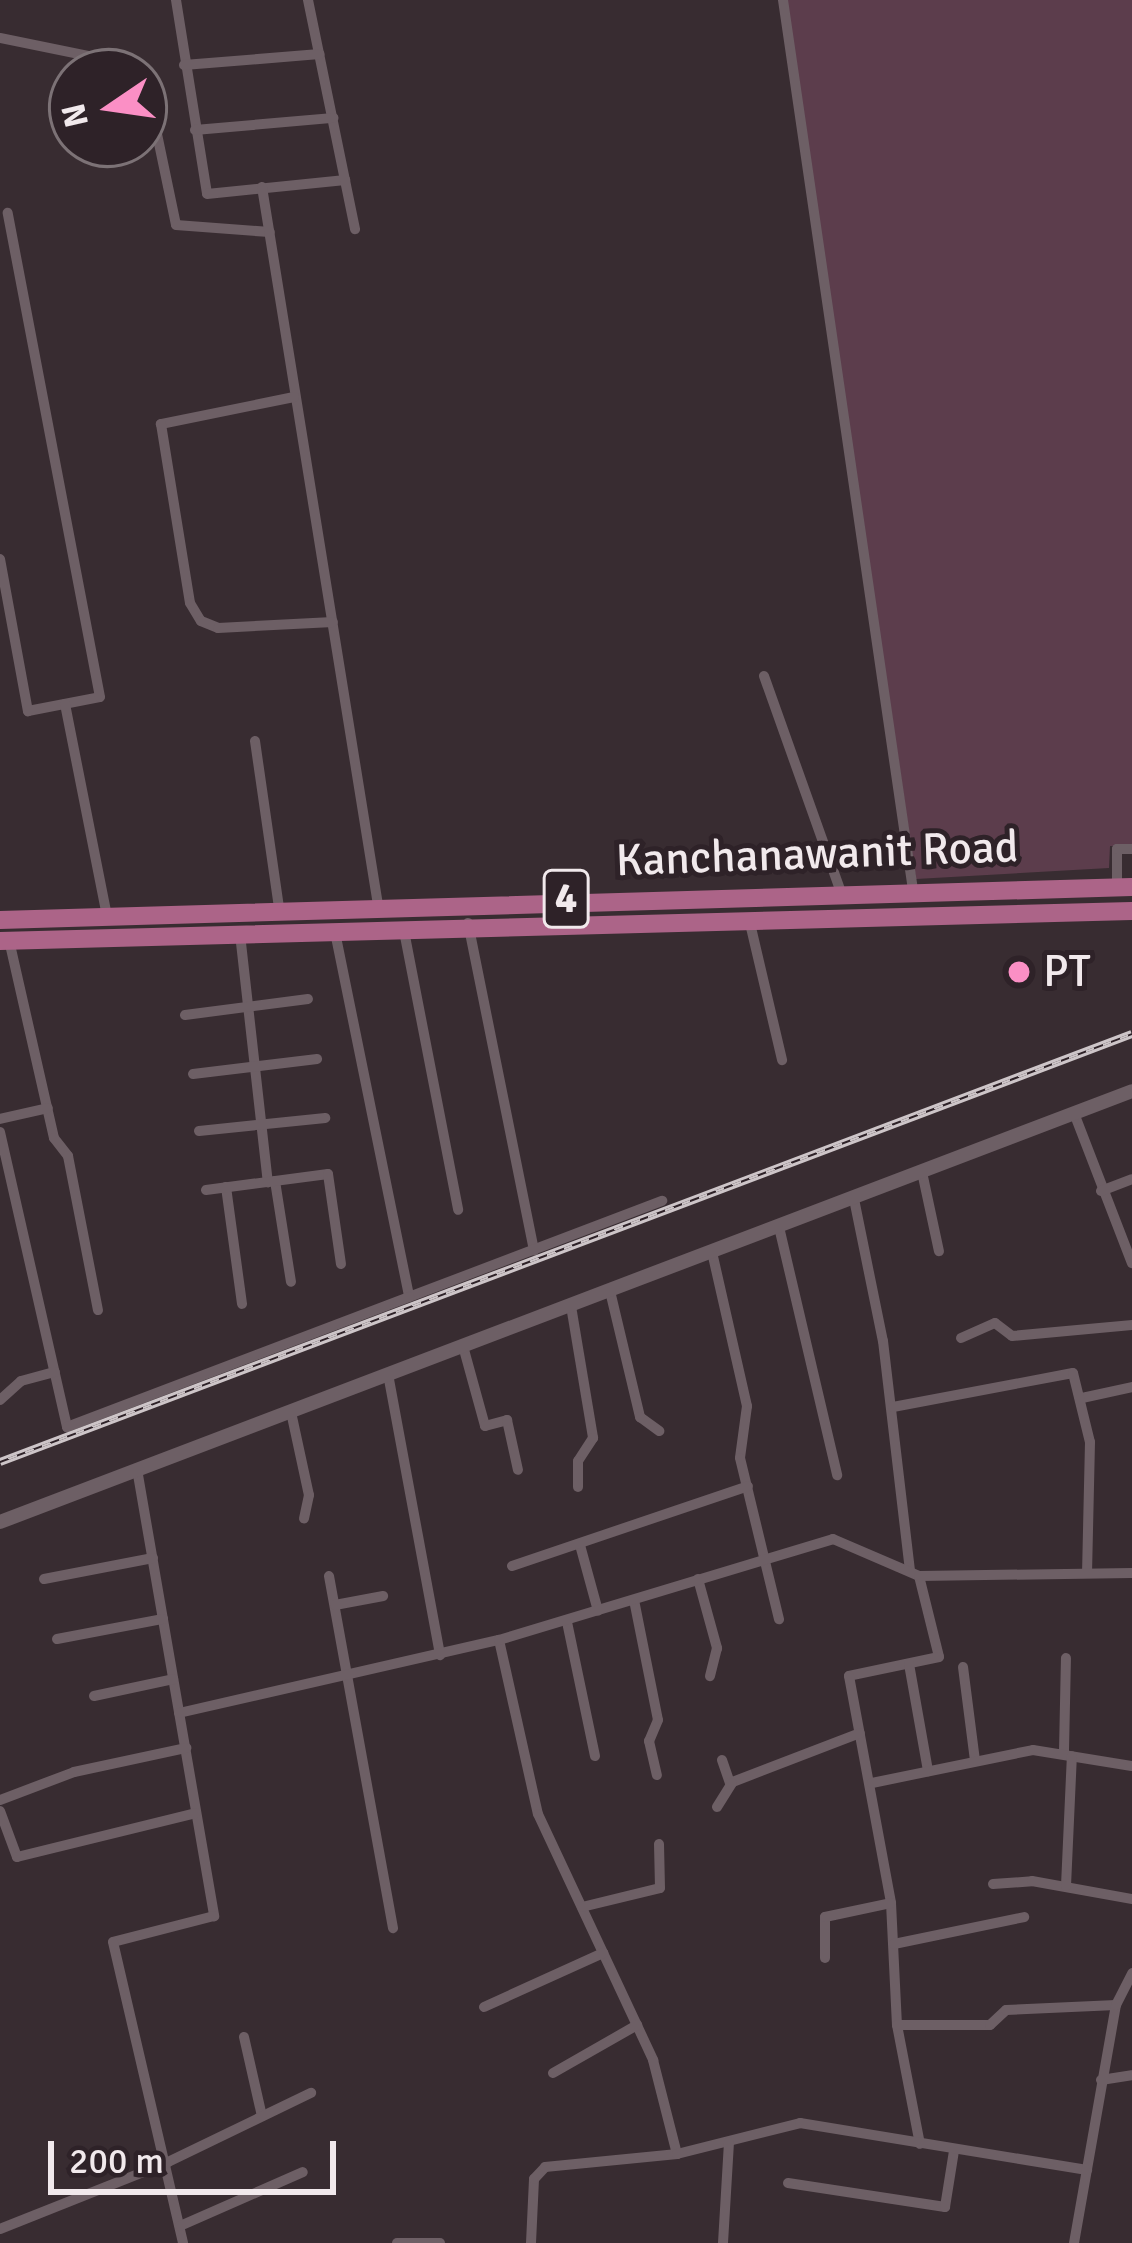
<!DOCTYPE html>
<html>
<head>
<meta charset="utf-8">
<style>
  body { margin:0 }
  #map { position:relative; width:1132px; height:2243px; overflow:hidden; background:#382c31; font-family:Signika,sans-serif }
  div>[style] { position:absolute }
  [style*='--x'] { left:calc(var(--x)*1px); top:calc(var(--y)*1px); width:calc(var(--w)*1px); rotate:calc(var(--a)*1deg) }
  .green>* { inset:0; background:#5c3d4c }
  .minor>* { height:10px; margin:-5px; padding:0 5px; transform-origin:5px; border-radius:5px; background:#6d5f65 }
  .tertiary>* { height:14px; margin:-7px; padding:0 7px; transform-origin:7px; border-radius:7px; background:#6d5f65 }
  .trunk>* { height:18px; margin:-9px; padding:0 9px; transform-origin:9px; border-radius:9px; background:#ac6488 }
  .rail>* { height:8px; margin-top:-4px; transform-origin:0; background:repeating-linear-gradient(90deg,#2e2228 0 9px,#cdc5c8 0 18px); box-sizing:border-box; border-block:3px solid #cdc5c8 }
  .dots>* { width:33px; height:33px; translate:-50% -50%; box-sizing:border-box; border:6px solid #2e2228; border-radius:50% }
  span { translate:-50% -50%; white-space:nowrap; text-align:center; line-height:1.15; -webkit-text-stroke:10px #2e2228; paint-order:stroke }
  .shield-label span { padding:3px 9px; background:#2e2228; border:3px solid; border-radius:9px; -webkit-text-stroke-width:0 }
  .shield-label { font-size:42px; color:#f1e9ec; font-weight:700 }
  .street-label { font-size:45px; color:#f1e9ec }
  .poi-label { font-size:45px; color:#f1e9ec }
  .left { translate:0 -50%; text-align:left }
  .north { position:absolute; left:48px; top:48px; width:120px; height:120px; box-sizing:border-box; background:#2e2228; border:3px solid #7c7276; border-radius:50%; rotate:257deg; font-size:33px; font-weight:700; line-height:48px; text-align:center; color:#f1e9ec }
  .north::after { content:''; display:block; margin:auto; width:42px; height:54px; background:#fb8fc5; clip-path:polygon(50% 0,100% 100%,50% 72%,0 100%) }
  .scale { position:absolute; left:48px; top:2141px; width:288px; height:54px; box-sizing:border-box; border:6px solid #f1e9ec; border-top:0; padding-left:15px; font-size:36px; line-height:42px; white-space:nowrap; color:#f1e9ec; -webkit-text-stroke:9px #2e2228; paint-order:stroke }
</style>
</head>
<body>
<div id="map">
  <div class="green">
    <i style="clip-path:polygon(786px 0,1132px 0,1132px 846px,1110px 846px,1109px 868px,916px 879px)"></i>
  </div>
  <div class="minor">
    <i style="--x:176;--y:0;--w:196;--a:80.9"></i>
    <i style="--x:207;--y:194;--w:139;--a:-5.8"></i>
    <i style="--x:308;--y:0;--w:234;--a:78.4"></i>
    <i style="--x:783;--y:0;--w:899;--a:81.69"></i>
    <i style="--x:0;--y:38;--w:146;--a:11.5"></i>
    <i style="--x:143;--y:67;--w:161;--a:78.2"></i>
    <i style="--x:176;--y:225;--w:94;--a:4.3"></i>
    <i style="--x:184;--y:65;--w:136;--a:-4.6"></i>
    <i style="--x:195;--y:130;--w:139;--a:-5"></i>
    <i style="--x:262;--y:187;--w:727;--a:80.82"></i>
    <i style="--x:294;--y:397;--w:136;--a:168.5"></i>
    <i style="--x:161;--y:424;--w:181;--a:80.8"></i>
    <i style="--x:190;--y:603;--w:21;--a:59"></i>
    <i style="--x:201;--y:621;--w:18;--a:22"></i>
    <i style="--x:218;--y:628;--w:115;--a:-3"></i>
    <i style="--x:0;--y:559;--w:155;--a:79.6"></i>
    <i style="--x:28;--y:711;--w:73;--a:-11"></i>
    <i style="--x:100;--y:697;--w:493;--a:-100.8"></i>
    <i style="--x:764;--y:676;--w:229;--a:70.4"></i>
    <i style="--x:65;--y:704;--w:216;--a:78.8"></i>
    <i style="--x:255;--y:741;--w:169;--a:81.8"></i>
    <i style="--x:1117;--y:885;--w:36;--a:-90"></i>
    <i style="--x:1117;--y:849;--w:15;--a:0"></i>
    <i style="--x:749;--y:919;--w:145;--a:76.8"></i>
    <i style="--x:468;--y:923;--w:334;--a:78.6"></i>
    <i style="--x:404;--y:931;--w:284;--a:79"></i>
    <i style="--x:335;--y:932;--w:372;--a:78.5"></i>
    <i style="--x:409;--y:1297;--w:271;--a:-20.8"></i>
    <i style="--x:240;--y:934;--w:250;--a:83.6"></i>
    <i style="--x:9;--y:940;--w:203;--a:77.2"></i>
    <i style="--x:54;--y:1138;--w:23;--a:52"></i>
    <i style="--x:68;--y:1156;--w:157;--a:79"></i>
    <i style="--x:185;--y:1015;--w:124;--a:-7.4"></i>
    <i style="--x:193;--y:1074;--w:125;--a:-6.9"></i>
    <i style="--x:1074;--y:1113;--w:161;--a:68.9"></i>
    <i style="--x:0;--y:1119;--w:49;--a:-12.9"></i>
    <i style="--x:199;--y:1131;--w:127;--a:-5.9"></i>
    <i style="--x:0;--y:1132;--w:303;--a:77.2"></i>
    <i style="--x:67;--y:1427;--w:366;--a:-20.8"></i>
    <i style="--x:922;--y:1172;--w:81;--a:77.9"></i>
    <i style="--x:275;--y:1181;--w:102;--a:81"></i>
    <i style="--x:226;--y:1187;--w:118;--a:82.2"></i>
    <i style="--x:206;--y:1190;--w:123;--a:-7.5"></i>
    <i style="--x:328;--y:1174;--w:91;--a:81.8"></i>
    <i style="--x:1101;--y:1191;--w:33;--a:-21"></i>
    <i style="--x:854;--y:1199;--w:145;--a:78.5"></i>
    <i style="--x:883;--y:1341;--w:232;--a:83.3"></i>
    <i style="--x:779;--y:1227;--w:255;--a:76.8"></i>
    <i style="--x:712;--y:1252;--w:158;--a:77.2"></i>
    <i style="--x:747;--y:1406;--w:52;--a:97.7"></i>
    <i style="--x:740;--y:1458;--w:166;--a:76.4"></i>
    <i style="--x:610;--y:1291;--w:130;--a:76.6"></i>
    <i style="--x:640;--y:1417;--w:24;--a:36"></i>
    <i style="--x:571;--y:1306;--w:134;--a:80.5"></i>
    <i style="--x:593;--y:1438;--w:27;--a:123"></i>
    <i style="--x:578;--y:1461;--w:26;--a:90"></i>
    <i style="--x:961;--y:1338;--w:37;--a:-24"></i>
    <i style="--x:995;--y:1323;--w:21;--a:37"></i>
    <i style="--x:1012;--y:1336;--w:121;--a:-5.2"></i>
    <i style="--x:463;--y:1346;--w:83;--a:74.6"></i>
    <i style="--x:485;--y:1426;--w:23;--a:-15"></i>
    <i style="--x:507;--y:1420;--w:51;--a:77.6"></i>
    <i style="--x:388;--y:1374;--w:286;--a:79.5"></i>
    <i style="--x:1082;--y:1398;--w:51;--a:-12.4"></i>
    <i style="--x:0;--y:1400;--w:28;--a:-42"></i>
    <i style="--x:21;--y:1381;--w:35;--a:-15"></i>
    <i style="--x:893;--y:1407;--w:183;--a:-10.7"></i>
    <i style="--x:1073;--y:1373;--w:71;--a:76.2"></i>
    <i style="--x:1090;--y:1442;--w:131;--a:91.3"></i>
    <i style="--x:291;--y:1412;--w:85;--a:77.8"></i>
    <i style="--x:309;--y:1495;--w:24;--a:102"></i>
    <i style="--x:137;--y:1469;--w:454;--a:80.2"></i>
    <i style="--x:214;--y:1916;--w:104;--a:165.6"></i>
    <i style="--x:113;--y:1942;--w:309;--a:76.9"></i>
    <i style="--x:580;--y:1545;--w:68;--a:74.7"></i>
    <i style="--x:512;--y:1566;--w:249;--a:-18.7"></i>
    <i style="--x:329;--y:1576;--w:358;--a:79.7"></i>
    <i style="--x:919;--y:1576;--w:83;--a:76.1"></i>
    <i style="--x:939;--y:1657;--w:92;--a:168.1"></i>
    <i style="--x:849;--y:1676;--w:231;--a:79.5"></i>
    <i style="--x:891;--y:1903;--w:122;--a:87.2"></i>
    <i style="--x:897;--y:2025;--w:121;--a:79.1"></i>
    <i style="--x:44;--y:1579;--w:111;--a:-10.9"></i>
    <i style="--x:698;--y:1579;--w:72;--a:74.6"></i>
    <i style="--x:717;--y:1648;--w:29;--a:104"></i>
    <i style="--x:634;--y:1600;--w:122;--a:78.7"></i>
    <i style="--x:658;--y:1720;--w:23;--a:113"></i>
    <i style="--x:649;--y:1741;--w:35;--a:77"></i>
    <i style="--x:335;--y:1605;--w:49;--a:-10.6"></i>
    <i style="--x:567;--y:1622;--w:137;--a:78.2"></i>
    <i style="--x:57;--y:1639;--w:108;--a:-10.7"></i>
    <i style="--x:499;--y:1640;--w:178;--a:77.4"></i>
    <i style="--x:538;--y:1814;--w:272;--a:64.9"></i>
    <i style="--x:653;--y:2060;--w:97;--a:75.7"></i>
    <i style="--x:909;--y:1664;--w:109;--a:79.9"></i>
    <i style="--x:963;--y:1667;--w:95;--a:82.7"></i>
    <i style="--x:94;--y:1696;--w:81;--a:-12.1"></i>
    <i style="--x:179;--y:1713;--w:328;--a:-12.9"></i>
    <i style="--x:499;--y:1640;--w:349;--a:-16.8"></i>
    <i style="--x:833;--y:1539;--w:94;--a:23.3"></i>
    <i style="--x:919;--y:1576;--w:213;--a:-0.8"></i>
    <i style="--x:1064;--y:1751;--w:93;--a:-88.8"></i>
    <i style="--x:722;--y:1760;--w:24;--a:71"></i>
    <i style="--x:730;--y:1783;--w:139;--a:-21"></i>
    <i style="--x:872;--y:1783;--w:164;--a:-11.6"></i>
    <i style="--x:1033;--y:1750;--w:100;--a:9.2"></i>
    <i style="--x:0;--y:1800;--w:79;--a:-20.7"></i>
    <i style="--x:74;--y:1772;--w:115;--a:-12.1"></i>
    <i style="--x:717;--y:1807;--w:28;--a:-58"></i>
    <i style="--x:0;--y:1811;--w:49;--a:69.7"></i>
    <i style="--x:17;--y:1857;--w:184;--a:-13.8"></i>
    <i style="--x:993;--y:1884;--w:39;--a:-4"></i>
    <i style="--x:1032;--y:1881;--w:102;--a:10.2"></i>
    <i style="--x:1066;--y:1886;--w:130;--a:-87.4"></i>
    <i style="--x:582;--y:1907;--w:80;--a:-13.7"></i>
    <i style="--x:660;--y:1888;--w:44;--a:-91.3"></i>
    <i style="--x:894;--y:1944;--w:133;--a:-11.7"></i>
    <i style="--x:825;--y:1958;--w:41;--a:-90"></i>
    <i style="--x:825;--y:1917;--w:67;--a:-12"></i>
    <i style="--x:484;--y:2007;--w:131;--a:-24.4"></i>
    <i style="--x:897;--y:2025;--w:93;--a:0"></i>
    <i style="--x:990;--y:2025;--w:22;--a:-43"></i>
    <i style="--x:1006;--y:2010;--w:110;--a:-2.6"></i>
    <i style="--x:244;--y:2037;--w:81;--a:77.2"></i>
    <i style="--x:553;--y:2073;--w:97;--a:-29.7"></i>
    <i style="--x:1101;--y:2080;--w:31;--a:-9"></i>
    <i style="--x:788;--y:2183;--w:159;--a:8.7"></i>
    <i style="--x:945;--y:2207;--w:57;--a:-80.9"></i>
    <i style="--x:180;--y:2226;--w:134;--a:-23.7"></i>
    <i style="--x:0;--y:2229;--w:181;--a:-21.7"></i>
    <i style="--x:168;--y:2162;--w:159;--a:-25.8"></i>
    <i style="--x:397;--y:2243;--w:43;--a:0"></i>
    <i style="--x:531;--y:2243;--w:64;--a:-87.3"></i>
    <i style="--x:534;--y:2179;--w:16;--a:-47"></i>
    <i style="--x:545;--y:2167;--w:133;--a:-5.6"></i>
    <i style="--x:677;--y:2154;--w:127;--a:-14.1"></i>
    <i style="--x:800;--y:2123;--w:291;--a:9.3"></i>
    <i style="--x:723;--y:2243;--w:101;--a:-86.6"></i>
    <i style="--x:1074;--y:2243;--w:242;--a:-80"></i>
    <i style="--x:1116;--y:2005;--w:36;--a:-63"></i>
  </div>
  <div class="tertiary">
    <i style="--x:0;--y:1522;--w:1211;--a:-20.84"></i>
  </div>
  <div class="trunk">
    <i style="--x:0;--y:920;--w:1132;--a:-1.67"></i>
    <i style="--x:0;--y:941;--w:1132;--a:-1.52"></i>
  </div>
  <div class="rail">
    <i style="--x:0;--y:1462;--w:1210;--a:-20.71"></i>
  </div>
  <div class="dots">
    <i style="left:1019px;top:972px;background:#fb8fc5"></i>
  </div>
  <div class="shield-label">
    <span style="left:566px;top:899px">4</span>
  </div>
  <div class="street-label">
    <span style="left:817px;top:854px;rotate:-2deg">Kanchanawanit Road</span>
  </div>
  <div class="poi-label">
    <span class="left" style="left:1043px;top:972px">PT</span>
  </div>
  <div class="north">N</div>
  <div class="scale">200 m</div>
</div>
</body>
</html>
